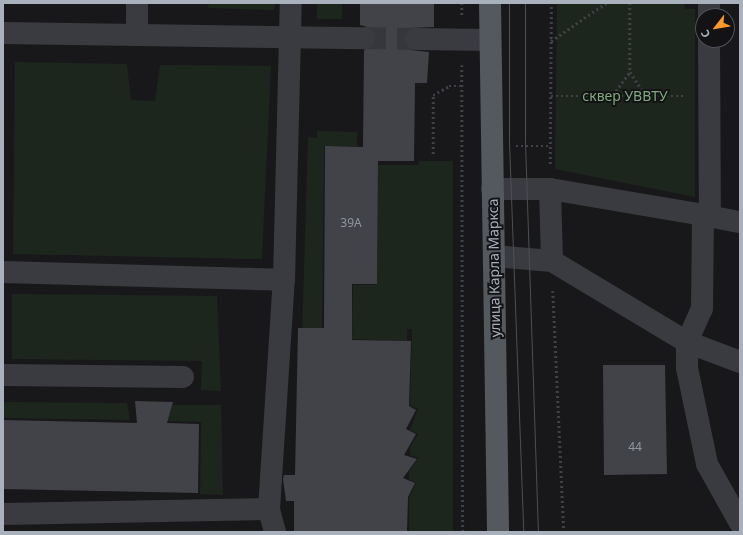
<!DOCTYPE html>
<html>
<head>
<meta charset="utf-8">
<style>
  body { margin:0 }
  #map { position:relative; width:743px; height:535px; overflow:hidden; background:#18181b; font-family:"Noto Sans",sans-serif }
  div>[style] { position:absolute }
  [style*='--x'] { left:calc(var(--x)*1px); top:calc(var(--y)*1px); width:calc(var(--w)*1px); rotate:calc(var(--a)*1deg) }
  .green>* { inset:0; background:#1d261d }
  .building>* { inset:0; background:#424348 }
  .minor-tunnel>* { height:22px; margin-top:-11px; transform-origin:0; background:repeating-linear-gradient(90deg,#35373b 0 22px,transparent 0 33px) }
  .path>* { height:2.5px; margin-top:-1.25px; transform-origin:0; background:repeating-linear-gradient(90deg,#3e4247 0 2px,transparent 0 5px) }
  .minor>* { height:22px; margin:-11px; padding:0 11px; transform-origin:11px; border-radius:11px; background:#393b40 }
  .major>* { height:22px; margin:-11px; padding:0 11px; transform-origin:11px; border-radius:11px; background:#54585f }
  .tram>* { height:1px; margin:-0.5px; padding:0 0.5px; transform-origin:0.5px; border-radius:0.5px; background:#4b4f55 }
  span { translate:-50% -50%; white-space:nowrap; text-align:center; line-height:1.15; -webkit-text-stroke:4px #131316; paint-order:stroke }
  .number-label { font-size:12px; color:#8f969f }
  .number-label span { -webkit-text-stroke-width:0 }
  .park-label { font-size:14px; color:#82a87e }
  .street-label { font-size:14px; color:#a9b1bc }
  .frame { position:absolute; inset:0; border:4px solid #a9b1bc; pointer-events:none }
  .north { position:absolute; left:695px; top:8px; width:40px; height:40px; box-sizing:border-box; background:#131316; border:1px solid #4f5258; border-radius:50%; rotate:239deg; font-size:11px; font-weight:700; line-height:16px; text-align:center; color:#a9b1bc }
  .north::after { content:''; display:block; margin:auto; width:14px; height:18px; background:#ff982c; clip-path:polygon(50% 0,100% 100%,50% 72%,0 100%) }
</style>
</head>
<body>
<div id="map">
  <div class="green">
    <i style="clip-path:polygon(209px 3px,275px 3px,274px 10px,208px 8px)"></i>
    <i style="clip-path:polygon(317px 3px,342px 3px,342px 19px,317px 19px)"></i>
    <i style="clip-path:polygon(557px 3px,684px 3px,685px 9px,695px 9px,695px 197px,555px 169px)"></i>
    <i style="clip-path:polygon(15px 62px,127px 64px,131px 100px,155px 101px,160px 65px,271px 66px,262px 259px,13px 254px)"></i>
    <i style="clip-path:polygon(317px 131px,357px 132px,357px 146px,324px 146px,322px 339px,302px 338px,308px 137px,317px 138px)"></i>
    <i style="clip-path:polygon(419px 161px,453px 161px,453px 532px,409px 532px,409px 498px,416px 483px,409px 479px,409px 471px,419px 458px,410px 455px,410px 447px,418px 434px,410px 430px,418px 409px,410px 405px,412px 329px,407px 329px,407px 341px,352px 339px,353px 285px,377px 285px,378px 165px,419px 165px)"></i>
    <i style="clip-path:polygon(12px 294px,217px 296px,221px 391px,201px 390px,202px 361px,12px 359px)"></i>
    <i style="clip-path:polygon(3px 402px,127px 403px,130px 420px,3px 418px)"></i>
    <i style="clip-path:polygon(172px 405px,221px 405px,223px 495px,200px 494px,201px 422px,168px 421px)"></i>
  </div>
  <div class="building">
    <i style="clip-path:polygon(360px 3px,434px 3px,434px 27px,410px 28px,404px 38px,410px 50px,429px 52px,427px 83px,415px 83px,414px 161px,378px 161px,377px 284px,352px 284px,352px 340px,411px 341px,409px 406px,416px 410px,406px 429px,416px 434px,404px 455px,417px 459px,403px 478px,415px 483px,408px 497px,407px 532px,294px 532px,294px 501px,286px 501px,283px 479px,284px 475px,295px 475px,298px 328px,324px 328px,325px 146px,363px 147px,364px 50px,374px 45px,376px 38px,371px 28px,360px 25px)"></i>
    <i style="clip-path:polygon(603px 365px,665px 365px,667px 474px,604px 475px)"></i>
    <i style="clip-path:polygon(135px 401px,173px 402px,167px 423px,199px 424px,198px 493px,3px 489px,3px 420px,137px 423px)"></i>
  </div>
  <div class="minor-tunnel">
    <i style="--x:364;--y:38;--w:52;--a:1.1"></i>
  </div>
  <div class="path">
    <i style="--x:462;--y:3;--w:13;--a:90"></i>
    <i style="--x:630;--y:3;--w:69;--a:90"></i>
    <i style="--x:630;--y:72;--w:29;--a:56"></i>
    <i style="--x:551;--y:41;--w:67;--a:-34.6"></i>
    <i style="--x:462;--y:65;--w:467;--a:89.9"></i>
    <i style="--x:613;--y:95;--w:29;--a:-54"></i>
    <i style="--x:551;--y:96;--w:133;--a:0"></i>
    <i style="--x:516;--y:146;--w:34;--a:0"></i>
    <i style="--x:433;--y:154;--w:59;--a:-90"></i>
    <i style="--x:433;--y:95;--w:18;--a:-29"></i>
    <i style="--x:449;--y:86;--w:13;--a:0"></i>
    <i style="--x:550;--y:164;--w:161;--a:-89.6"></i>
    <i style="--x:553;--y:291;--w:241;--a:87.4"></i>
  </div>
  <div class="minor">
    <i style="--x:709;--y:3;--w:13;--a:90"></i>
    <i style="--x:3;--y:33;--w:134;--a:0.9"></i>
    <i style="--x:137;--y:35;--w:32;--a:-90"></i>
    <i style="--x:137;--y:35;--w:227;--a:0.8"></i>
    <i style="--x:416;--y:39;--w:74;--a:0.8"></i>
    <i style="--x:709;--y:40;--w:175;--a:89.7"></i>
    <i style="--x:492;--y:189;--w:58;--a:0"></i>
    <i style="--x:550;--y:189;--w:155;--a:9.6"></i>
    <i style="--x:550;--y:189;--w:72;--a:88.4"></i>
    <i style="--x:494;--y:256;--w:58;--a:4.9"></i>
    <i style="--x:552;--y:261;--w:157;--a:31"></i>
    <i style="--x:687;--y:342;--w:36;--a:-66"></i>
    <i style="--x:702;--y:309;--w:94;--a:-89.4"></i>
    <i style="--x:703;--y:215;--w:38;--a:11"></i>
    <i style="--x:3;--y:272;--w:281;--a:1.6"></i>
    <i style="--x:740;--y:362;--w:57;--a:-159.3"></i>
    <i style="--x:687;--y:342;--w:26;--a:90"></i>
    <i style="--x:687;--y:368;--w:98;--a:78.2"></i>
    <i style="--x:707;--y:464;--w:68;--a:60.8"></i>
    <i style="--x:3;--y:375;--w:180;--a:0.6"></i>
    <i style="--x:3;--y:514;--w:266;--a:-1.1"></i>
    <i style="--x:275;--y:532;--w:24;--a:-105"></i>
    <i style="--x:269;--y:509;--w:229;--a:-86.3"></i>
    <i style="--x:284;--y:280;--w:277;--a:-88.6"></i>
  </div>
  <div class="major">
    <i style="--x:490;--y:3;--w:529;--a:89.13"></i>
  </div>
  <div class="tram">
    <i style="--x:509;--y:3;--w:139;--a:90"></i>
    <i style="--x:509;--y:142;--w:390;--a:87.9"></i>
    <i style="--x:525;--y:3;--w:139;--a:90"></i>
    <i style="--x:525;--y:142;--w:390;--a:88.1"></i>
  </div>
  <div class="number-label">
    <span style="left:351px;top:223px">39А</span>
    <span style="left:635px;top:447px">44</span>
  </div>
  <div class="park-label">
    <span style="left:625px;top:96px">сквер УВВТУ</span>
  </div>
  <div class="street-label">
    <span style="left:494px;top:268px;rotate:-91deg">улица Карла Маркса</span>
  </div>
  <div class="frame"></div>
  <div class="north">С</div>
</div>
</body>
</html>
